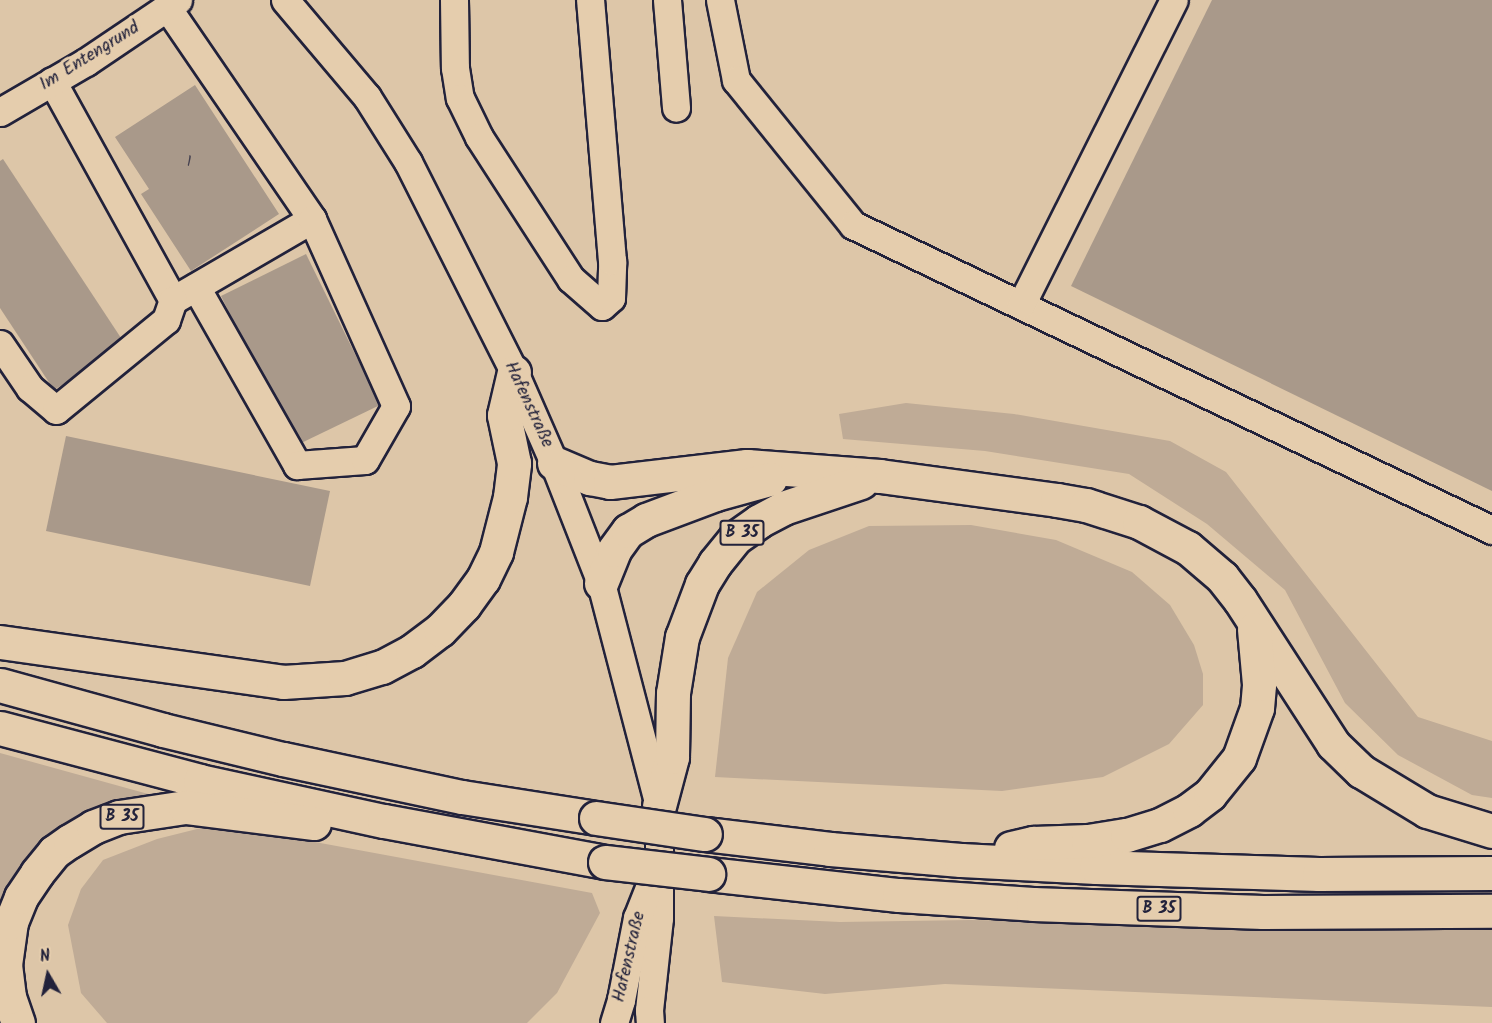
<!DOCTYPE html>
<html>
<head>
<meta charset="utf-8">
<style>
  body { margin:0 }
  #map { position:relative; width:1492px; height:1023px; overflow:hidden; background:#ddc6a8; font-family:Kalam,sans-serif }
  div>[style] { position:absolute }
  [style*='--x'] { left:calc(var(--x)*1px); top:calc(var(--y)*1px); width:calc(var(--w)*1px); rotate:calc(var(--a)*1deg) }
  .green>* { inset:0; background:#bfab96 }
  .building>* { inset:0; background:#a9998a }
  .roads { filter:drop-shadow(2px 0 #22223b) drop-shadow(-2px 0 #22223b) drop-shadow(0 2px #22223b) drop-shadow(0 -2px #22223b) }
  .minor>* { height:27px; margin:-13.5px; padding:0 13.5px; transform-origin:13.5px; border-radius:13.5px; background:#e5cdad }
  .highway>* { height:33px; margin:-16.5px; padding:0 16.5px; transform-origin:16.5px; border-radius:16.5px; background:#e5cdad }
  .bridges { filter:drop-shadow(2px 0 #22223b) drop-shadow(-2px 0 #22223b) drop-shadow(0 2px #22223b) drop-shadow(0 -2px #22223b) }
  .highway-bridge>* { height:33px; margin:-16.5px; padding:0 16.5px; transform-origin:16.5px; border-radius:16.5px; background:#e5cdad }
  span { translate:-50% -50%; white-space:nowrap; text-align:center; line-height:1.15; -webkit-text-stroke:6px #e5cdad; paint-order:stroke }
  .number-label { font-size:15px; color:#44404f }
  .number-label span { -webkit-text-stroke-width:0 }
  .shield-label span { padding:2px 4px; background:#e5cdad; border:2px solid; border-radius:4px; -webkit-text-stroke-width:0 }
  .shield-label { font-size:16px; color:#22223b; font-weight:700 }
  .street-label { font-size:18px; color:#22223b }
  .north { position:absolute; left:18px; top:945px; width:60px; height:60px; -webkit-text-stroke:4px #e5cdad; paint-order:stroke; rotate:351deg; font-size:16px; font-weight:700; line-height:24px; text-align:center; color:#22223b }
  .north::after { content:''; display:block; margin:auto; width:21px; height:27px; background:#22223b; clip-path:polygon(50% 0,100% 100%,50% 72%,0 100%) }
</style>
</head>
<body>
<div id="map">
  <div class="green">
    <i style="clip-path:polygon(906px 403px,1014px 414px,1170px 441px,1226px 472px,1418px 717px,1492px 741px,1492px 798px,1472px 795px,1398px 755px,1345px 703px,1285px 590px,1207px 524px,1129px 474px,985px 451px,843px 439px,839px 414px)"></i>
    <i style="clip-path:polygon(971px 525px,1056px 540px,1132px 572px,1170px 605px,1194px 645px,1203px 674px,1203px 705px,1169px 744px,1103px 777px,1002px 791px,715px 777px,728px 658px,757px 592px,809px 550px,869px 526px)"></i>
    <i style="clip-path:polygon(0 753px,159px 797px,131px 801px,0 919px)"></i>
    <i style="clip-path:polygon(217px 824px,592px 893px,600px 913px,557px 993px,527px 1023px,107px 1023px,81px 993px,68px 925px,81px 889px,103px 860px,157px 839px)"></i>
    <i style="clip-path:polygon(714px 916px,840px 922px,970px 920px,1492px 927px,1492px 1007px,945px 984px,825px 994px,722px 982px)"></i>
  </div>
  <div class="building">
    <i style="clip-path:polygon(1212px 0,1492px 0,1492px 491px,1071px 286px)"></i>
    <i style="clip-path:polygon(195px 85px,279px 214px,191px 271px,141px 194px,149px 189px,115px 137px)"></i>
    <i style="clip-path:polygon(3px 159px,125px 344px,54px 390px,0 308px,0 161px)"></i>
    <i style="clip-path:polygon(306px 254px,380px 405px,295px 446px,221px 296px)"></i>
    <i style="clip-path:polygon(66px 436px,330px 491px,310px 586px,46px 531px)"></i>
  </div>
  <div class="roads">
    <div class="minor">
      <i style="--x:285;--y:0;--w:127;--a:49.8"></i>
      <i style="--x:367;--y:97;--w:77;--a:57.8"></i>
      <i style="--x:408;--y:162;--w:235;--a:63.2"></i>
      <i style="--x:514;--y:372;--w:99;--a:66.3"></i>
      <i style="--x:554;--y:463;--w:129;--a:68.6"></i>
      <i style="--x:601;--y:583;--w:230;--a:75.4"></i>
      <i style="--x:659;--y:806;--w:112;--a:90"></i>
      <i style="--x:659;--y:918;--w:93;--a:96.2"></i>
      <i style="--x:649;--y:1010;--w:13;--a:86"></i>
      <i style="--x:454;--y:0;--w:68;--a:89.2"></i>
      <i style="--x:455;--y:68;--w:30;--a:81"></i>
      <i style="--x:460;--y:98;--w:43;--a:64"></i>
      <i style="--x:479;--y:137;--w:169;--a:57.1"></i>
      <i style="--x:571;--y:279;--w:41;--a:41.1"></i>
      <i style="--x:602;--y:306;--w:12;--a:-42"></i>
      <i style="--x:611;--y:298;--w:37;--a:-88"></i>
      <i style="--x:612;--y:261;--w:262;--a:-94.8"></i>
      <i style="--x:667;--y:0;--w:108;--a:85.2"></i>
      <i style="--x:720;--y:0;--w:82;--a:78.7"></i>
      <i style="--x:736;--y:80;--w:186;--a:51.1"></i>
      <i style="--x:853;--y:225;--w:708;--a:25.52"></i>
      <i style="--x:52;--y:81;--w:250;--a:61.1"></i>
      <i style="--x:173;--y:300;--w:161;--a:-30.2"></i>
      <i style="--x:312;--y:219;--w:257;--a:-124.4"></i>
      <i style="--x:0;--y:112;--w:99;--a:-30.2"></i>
      <i style="--x:86;--y:62;--w:111;--a:-34"></i>
      <i style="--x:196;--y:287;--w:205;--a:60.4"></i>
      <i style="--x:297;--y:465;--w:68;--a:-4.2"></i>
      <i style="--x:365;--y:460;--w:62;--a:-60.1"></i>
      <i style="--x:396;--y:406;--w:205;--a:-114.2"></i>
      <i style="--x:1021;--y:305;--w:341;--a:-63.4"></i>
      <i style="--x:0;--y:344;--w:53;--a:55.7"></i>
      <i style="--x:30;--y:388;--w:34;--a:40"></i>
      <i style="--x:56;--y:410;--w:142;--a:-39.3"></i>
      <i style="--x:166;--y:320;--w:21;--a:-71"></i>
      <i style="--x:614;--y:1023;--w:24;--a:-73"></i>
      <i style="--x:621;--y:1000;--w:84;--a:-79"></i>
      <i style="--x:637;--y:918;--w:46;--a:-68.4"></i>
    </div>
    <div class="highway">
      <i style="--x:554;--y:463;--w:39;--a:23"></i>
      <i style="--x:590;--y:478;--w:20;--a:11"></i>
      <i style="--x:610;--y:482;--w:138;--a:-6.7"></i>
      <i style="--x:747;--y:466;--w:133;--a:4.3"></i>
      <i style="--x:880;--y:476;--w:179;--a:7.7"></i>
      <i style="--x:1057;--y:500;--w:29;--a:10"></i>
      <i style="--x:1086;--y:505;--w:56;--a:17.8"></i>
      <i style="--x:1139;--y:522;--w:55;--a:28"></i>
      <i style="--x:1188;--y:548;--w:45;--a:40.5"></i>
      <i style="--x:1222;--y:577;--w:29;--a:52"></i>
      <i style="--x:1240;--y:600;--w:171;--a:57.1"></i>
      <i style="--x:1333;--y:744;--w:39;--a:44"></i>
      <i style="--x:1361;--y:771;--w:77;--a:31.2"></i>
      <i style="--x:1427;--y:811;--w:68;--a:17.1"></i>
      <i style="--x:601;--y:583;--w:35;--a:-68"></i>
      <i style="--x:614;--y:550;--w:24;--a:-54"></i>
      <i style="--x:628;--y:531;--w:21;--a:-31"></i>
      <i style="--x:646;--y:520;--w:74;--a:-20.6"></i>
      <i style="--x:715;--y:494;--w:57;--a:-15.3"></i>
      <i style="--x:0;--y:642;--w:286;--a:8"></i>
      <i style="--x:283;--y:682;--w:62;--a:-3.7"></i>
      <i style="--x:345;--y:678;--w:39;--a:-17"></i>
      <i style="--x:382;--y:667;--w:34;--a:-28"></i>
      <i style="--x:412;--y:651;--w:35;--a:-37"></i>
      <i style="--x:440;--y:630;--w:35;--a:-46"></i>
      <i style="--x:464;--y:605;--w:32;--a:-54"></i>
      <i style="--x:483;--y:579;--w:30;--a:-64"></i>
      <i style="--x:496;--y:552;--w:57;--a:-75.7"></i>
      <i style="--x:510;--y:497;--w:34;--a:-83"></i>
      <i style="--x:514;--y:463;--w:49;--a:-101.8"></i>
      <i style="--x:504;--y:415;--w:44;--a:-76.9"></i>
      <i style="--x:0;--y:685;--w:169;--a:15.4"></i>
      <i style="--x:163;--y:730;--w:123;--a:13.6"></i>
      <i style="--x:283;--y:759;--w:183;--a:12"></i>
      <i style="--x:462;--y:797;--w:136;--a:8.9"></i>
      <i style="--x:0;--y:728;--w:207;--a:14.8"></i>
      <i style="--x:200;--y:781;--w:188;--a:12.3"></i>
      <i style="--x:384;--y:821;--w:225;--a:10.5"></i>
      <i style="--x:659;--y:806;--w:51;--a:-75.1"></i>
      <i style="--x:672;--y:757;--w:64;--a:-89.1"></i>
      <i style="--x:673;--y:693;--w:57;--a:-80.9"></i>
      <i style="--x:682;--y:637;--w:57;--a:-69.3"></i>
      <i style="--x:702;--y:584;--w:25;--a:-58"></i>
      <i style="--x:715;--y:563;--w:32;--a:-51"></i>
      <i style="--x:735;--y:538;--w:29;--a:-35"></i>
      <i style="--x:759;--y:521;--w:27;--a:-28"></i>
      <i style="--x:783;--y:508;--w:82;--a:-18.4"></i>
      <i style="--x:705;--y:834;--w:126;--a:6.8"></i>
      <i style="--x:830;--y:849;--w:131;--a:4.8"></i>
      <i style="--x:961;--y:860;--w:135;--a:3"></i>
      <i style="--x:1096;--y:867;--w:223;--a:1.8"></i>
      <i style="--x:1319;--y:874;--w:173;--a:-0.3"></i>
      <i style="--x:1011;--y:848;--w:23;--a:-13"></i>
      <i style="--x:1033;--y:843;--w:55;--a:-2.1"></i>
      <i style="--x:1088;--y:841;--w:39;--a:-9"></i>
      <i style="--x:1127;--y:835;--w:34;--a:-17"></i>
      <i style="--x:1160;--y:825;--w:33;--a:-27"></i>
      <i style="--x:1189;--y:810;--w:26;--a:-37"></i>
      <i style="--x:1210;--y:794;--w:46;--a:-51.1"></i>
      <i style="--x:1239;--y:758;--w:53;--a:-70.2"></i>
      <i style="--x:1257;--y:708;--w:24;--a:-85"></i>
      <i style="--x:1259;--y:684;--w:55;--a:-95.2"></i>
      <i style="--x:708;--y:874;--w:192;--a:6.3"></i>
      <i style="--x:899;--y:895;--w:134;--a:3.8"></i>
      <i style="--x:1033;--y:904;--w:230;--a:2"></i>
      <i style="--x:1263;--y:912;--w:229;--a:-0.3"></i>
      <i style="--x:18;--y:1023;--w:28;--a:-109"></i>
      <i style="--x:9;--y:997;--w:32;--a:-97"></i>
      <i style="--x:5;--y:965;--w:43;--a:-82.1"></i>
      <i style="--x:11;--y:922;--w:27;--a:-68"></i>
      <i style="--x:21;--y:897;--w:29;--a:-56"></i>
      <i style="--x:37;--y:873;--w:27;--a:-51"></i>
      <i style="--x:54;--y:852;--w:19;--a:-35"></i>
      <i style="--x:70;--y:841;--w:27;--a:-31"></i>
      <i style="--x:93;--y:827;--w:28;--a:-21"></i>
      <i style="--x:119;--y:817;--w:67;--a:-8.6"></i>
      <i style="--x:185;--y:807;--w:130;--a:7.1"></i>
    </div>
  </div>
  <div class="bridges">
    <div class="highway-bridge">
      <i style="--x:596;--y:818;--w:110;--a:8.4"></i>
      <i style="--x:605;--y:862;--w:104;--a:6.6"></i>
    </div>
  </div>
  <div class="number-label">
    <span style="left:189px;top:163px">1</span>
  </div>
  <div class="shield-label">
    <span style="left:742px;top:533px">B 35</span>
    <span style="left:122px;top:817px">B 35</span>
    <span style="left:1159px;top:909px">B 35</span>
  </div>
  <div class="street-label">
    <span style="left:90px;top:57px;rotate:-32deg">Im Entengrund</span>
    <span style="left:528px;top:405px;rotate:65deg">Hafenstraße</span>
    <span style="left:630px;top:957px;rotate:-77deg">Hafenstraße</span>
  </div>
  <div class="north">N</div>
</div>
</body>
</html>
